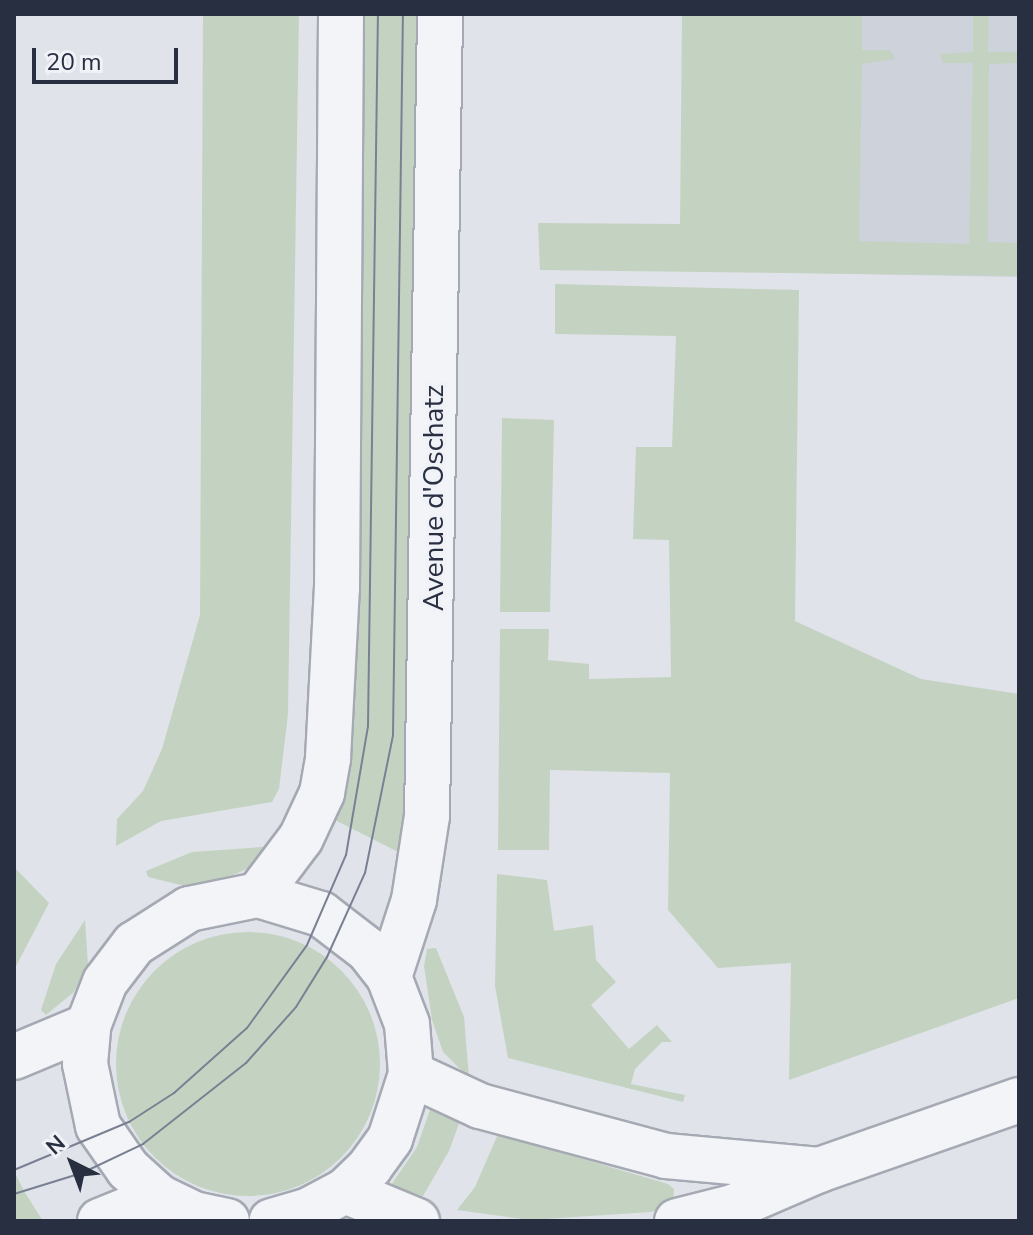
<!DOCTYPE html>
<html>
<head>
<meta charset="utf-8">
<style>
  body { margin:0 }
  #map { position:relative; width:1033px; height:1235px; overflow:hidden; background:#e0e3e9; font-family:"Nunito Sans",sans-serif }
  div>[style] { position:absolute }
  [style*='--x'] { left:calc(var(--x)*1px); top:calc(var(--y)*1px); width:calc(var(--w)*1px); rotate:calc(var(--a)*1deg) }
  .built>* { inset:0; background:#ced2db }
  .green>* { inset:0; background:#c4d3c1 }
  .round { border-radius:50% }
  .roads { filter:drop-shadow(2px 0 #a5a9b3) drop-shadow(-2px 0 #a5a9b3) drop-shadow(0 2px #a5a9b3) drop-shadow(0 -2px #a5a9b3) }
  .tertiary>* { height:44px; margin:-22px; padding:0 22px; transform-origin:22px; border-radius:22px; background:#f3f4f7 }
  .tram>* { height:2px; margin:-1px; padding:0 1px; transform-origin:1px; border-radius:1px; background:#798093 }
  span { translate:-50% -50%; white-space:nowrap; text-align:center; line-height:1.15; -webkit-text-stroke:7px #f0f2f7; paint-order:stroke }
  .street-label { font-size:28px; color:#282f41 }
  .frame { position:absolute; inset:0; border:16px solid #282f41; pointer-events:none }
  .north { position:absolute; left:32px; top:1123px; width:80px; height:80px; -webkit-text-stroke:6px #f0f2f7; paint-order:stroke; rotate:318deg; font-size:22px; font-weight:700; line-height:32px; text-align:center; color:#282f41 }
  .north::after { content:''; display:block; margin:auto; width:28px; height:36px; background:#282f41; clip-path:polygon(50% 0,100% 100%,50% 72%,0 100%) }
  .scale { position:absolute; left:32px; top:48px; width:146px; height:36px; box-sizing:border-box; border:4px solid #282f41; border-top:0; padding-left:10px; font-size:24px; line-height:28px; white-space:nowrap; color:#282f41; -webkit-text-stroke:6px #f0f2f7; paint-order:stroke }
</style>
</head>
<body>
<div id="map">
  <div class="built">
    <i style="clip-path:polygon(805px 14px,1019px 14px,1019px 277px,803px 273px)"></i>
  </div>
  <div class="green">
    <i style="clip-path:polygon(203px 14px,299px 14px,288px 714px,279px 789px,272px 802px,161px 821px,116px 846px,117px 819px,143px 791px,162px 749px,200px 615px)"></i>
    <i style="clip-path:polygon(359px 14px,423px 14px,404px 855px,331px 818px)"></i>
    <i style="clip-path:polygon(682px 14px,862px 14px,862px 50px,890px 50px,895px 59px,862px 64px,859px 241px,969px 244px,973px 63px,943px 63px,940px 54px,973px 52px,973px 14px,989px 14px,988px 52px,1019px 52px,1019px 63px,989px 64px,988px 242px,1019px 243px,1019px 276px,540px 270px,538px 223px,680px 224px)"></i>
    <i style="clip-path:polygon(555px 284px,799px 290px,795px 621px,921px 679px,1019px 694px,1019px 998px,789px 1080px,791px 963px,718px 968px,668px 910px,670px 773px,550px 770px,549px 850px,498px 850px,500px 629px,549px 629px,548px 660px,589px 664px,589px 679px,671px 677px,669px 540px,633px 539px,636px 447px,672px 447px,676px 336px,555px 334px)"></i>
    <i style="clip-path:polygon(502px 418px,554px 420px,550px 612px,500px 612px)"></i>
    <i style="clip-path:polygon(277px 846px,258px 864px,231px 876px,185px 886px,148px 877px,146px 871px,192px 852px)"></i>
    <i style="clip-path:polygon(14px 867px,49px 903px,14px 970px)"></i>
    <i style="clip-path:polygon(497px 874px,547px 880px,554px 931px,593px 925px,596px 960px,616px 982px,591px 1005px,629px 1049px,657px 1025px,672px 1042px,662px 1042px,635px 1069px,631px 1084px,685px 1095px,683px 1102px,508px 1058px,495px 986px)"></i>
    <i style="clip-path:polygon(85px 920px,88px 965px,74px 992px,46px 1015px,41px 1010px,56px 964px)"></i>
    <i class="round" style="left:116px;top:932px;width:264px;height:264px"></i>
    <i style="clip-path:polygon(436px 948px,464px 1017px,469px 1078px,443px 1052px,432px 1020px,424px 966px,427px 949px)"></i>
    <i style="clip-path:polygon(432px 1104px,461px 1118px,449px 1151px,423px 1196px,395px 1193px,391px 1185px,417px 1147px)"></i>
    <i style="clip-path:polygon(498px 1134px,668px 1184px,674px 1189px,673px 1204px,651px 1212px,530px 1220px,457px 1210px,475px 1187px)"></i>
    <i style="clip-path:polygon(14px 1171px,24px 1191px,43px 1221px,14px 1221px)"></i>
  </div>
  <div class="roads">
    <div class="tertiary">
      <i style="--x:258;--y:895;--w:71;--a:-53"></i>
      <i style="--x:301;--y:838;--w:50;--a:-65"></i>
      <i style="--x:322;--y:793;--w:36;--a:-80"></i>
      <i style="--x:328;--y:758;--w:170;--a:-87"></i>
      <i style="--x:337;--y:588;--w:574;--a:-89.6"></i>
      <i style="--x:389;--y:977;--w:81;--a:-72"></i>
      <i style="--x:414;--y:900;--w:85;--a:-81.2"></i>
      <i style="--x:427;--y:816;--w:802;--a:-89.07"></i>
      <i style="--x:14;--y:1057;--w:80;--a:-22.7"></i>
      <i style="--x:411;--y:1074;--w:76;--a:24.9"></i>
      <i style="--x:480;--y:1106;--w:193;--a:15"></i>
      <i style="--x:666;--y:1156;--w:154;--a:5.2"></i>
      <i style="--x:345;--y:1191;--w:78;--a:22.6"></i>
      <i style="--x:100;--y:1221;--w:64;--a:-22.1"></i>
      <i style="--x:227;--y:1221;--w:34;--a:-168"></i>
      <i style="--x:194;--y:1214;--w:39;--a:-154"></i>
      <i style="--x:159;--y:1197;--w:42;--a:-137.9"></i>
      <i style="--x:128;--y:1169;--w:52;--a:-124.9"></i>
      <i style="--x:98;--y:1126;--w:63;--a:-101.8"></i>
      <i style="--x:85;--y:1064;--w:38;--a:-85"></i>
      <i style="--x:88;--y:1026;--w:47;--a:-68.9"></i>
      <i style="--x:105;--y:982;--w:48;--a:-52.7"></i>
      <i style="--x:134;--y:944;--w:65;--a:-32.5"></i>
      <i style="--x:189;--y:909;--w:70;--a:-11.5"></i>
      <i style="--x:258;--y:895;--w:66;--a:16.8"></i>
      <i style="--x:321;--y:914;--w:59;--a:37.5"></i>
      <i style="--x:368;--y:950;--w:34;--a:52"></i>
      <i style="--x:389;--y:977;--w:50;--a:69"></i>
      <i style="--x:407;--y:1024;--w:50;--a:85.4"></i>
      <i style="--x:411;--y:1074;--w:68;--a:107.9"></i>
      <i style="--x:390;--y:1139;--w:34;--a:126"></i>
      <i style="--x:370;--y:1167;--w:35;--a:136"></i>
      <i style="--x:345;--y:1191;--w:40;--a:152"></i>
      <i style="--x:310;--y:1210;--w:40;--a:164"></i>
      <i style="--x:677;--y:1221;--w:58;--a:-14"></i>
      <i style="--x:733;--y:1207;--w:94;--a:-23.3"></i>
      <i style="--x:819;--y:1170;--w:212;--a:-19.3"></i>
    </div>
  </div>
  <div class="tram">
    <i style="--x:14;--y:1170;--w:125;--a:-22.7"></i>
    <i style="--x:129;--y:1122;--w:54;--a:-32.8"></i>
    <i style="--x:174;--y:1093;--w:98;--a:-41.7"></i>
    <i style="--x:247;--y:1028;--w:102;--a:-54.1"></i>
    <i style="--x:307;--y:945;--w:98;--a:-66.6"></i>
    <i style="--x:346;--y:855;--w:131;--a:-80.3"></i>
    <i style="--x:368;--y:726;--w:712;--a:-89.2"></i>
    <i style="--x:14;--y:1194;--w:71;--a:-17.2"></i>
    <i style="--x:82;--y:1173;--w:68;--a:-25.4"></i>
    <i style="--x:143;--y:1144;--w:131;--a:-38.2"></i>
    <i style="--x:246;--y:1063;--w:75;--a:-48.2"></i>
    <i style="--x:296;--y:1007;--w:59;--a:-58.2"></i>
    <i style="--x:327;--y:957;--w:92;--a:-65.7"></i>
    <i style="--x:365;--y:873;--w:141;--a:-78.5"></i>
    <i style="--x:393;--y:735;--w:721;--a:-89.21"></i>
  </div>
  <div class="street-label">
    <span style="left:434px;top:498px;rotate:-90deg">Avenue d'Oschatz</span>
  </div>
  <div class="frame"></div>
  <div class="north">N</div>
  <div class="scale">20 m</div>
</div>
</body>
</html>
